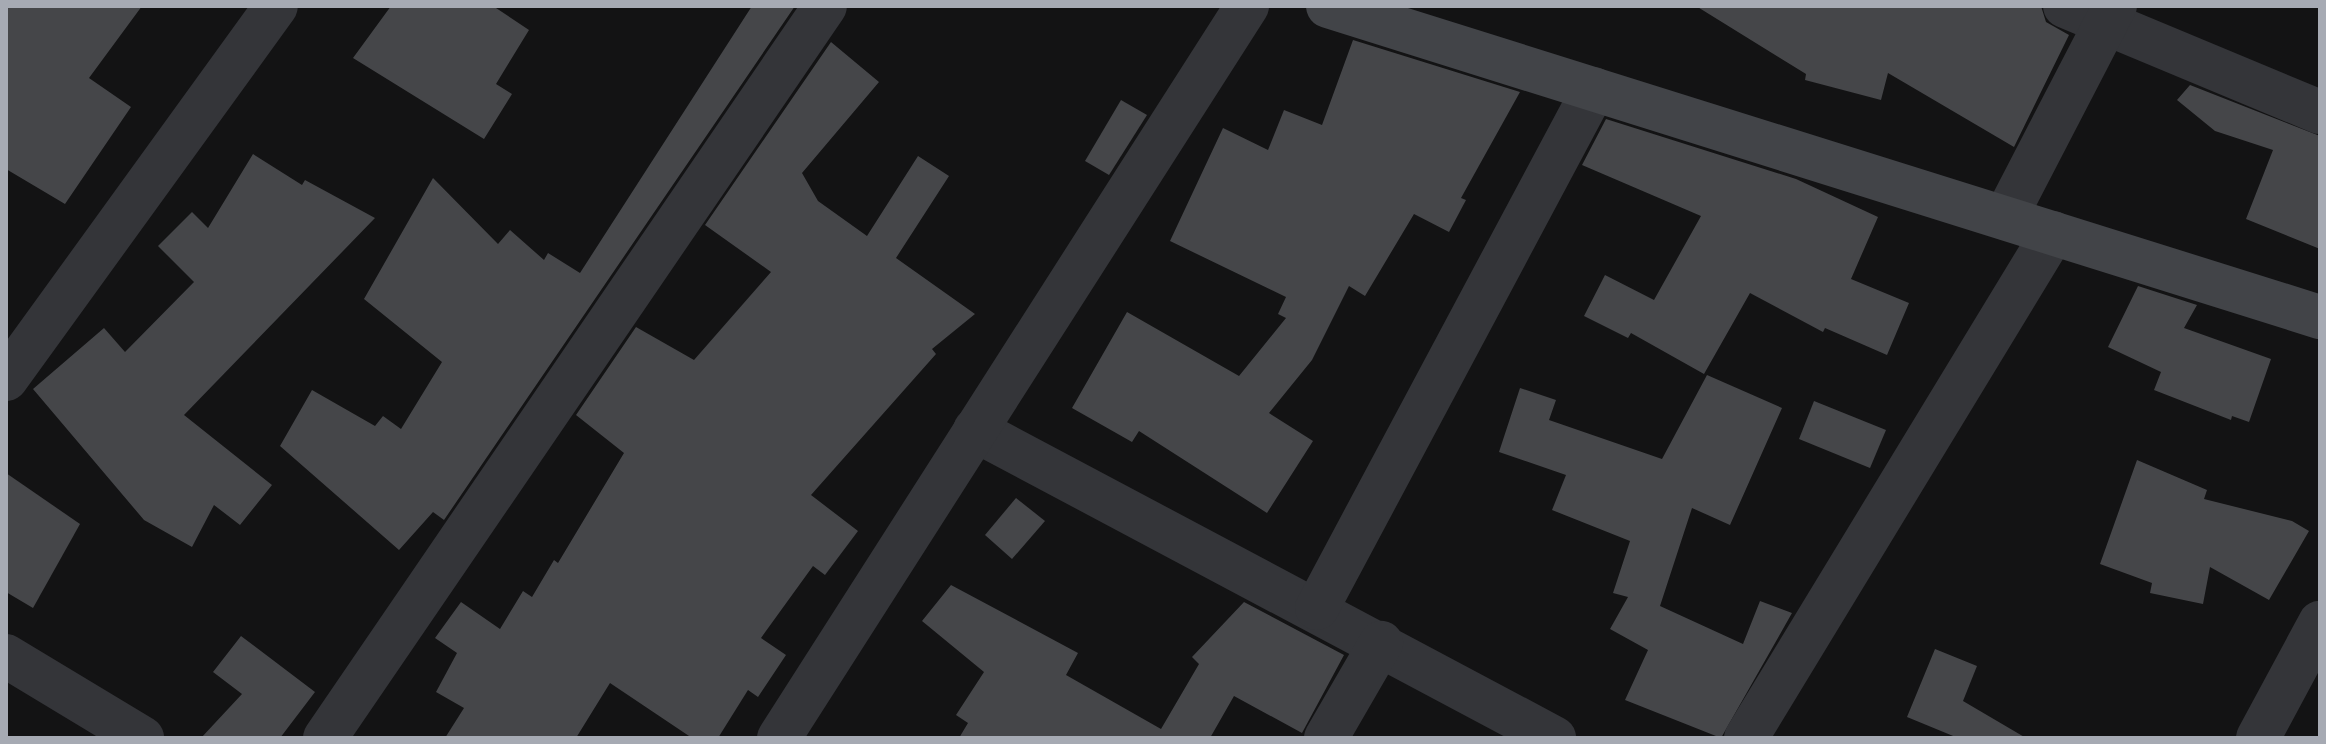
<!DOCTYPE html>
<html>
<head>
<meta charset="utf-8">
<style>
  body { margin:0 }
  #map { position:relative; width:2326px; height:744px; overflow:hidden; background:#131314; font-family:Quicksand,sans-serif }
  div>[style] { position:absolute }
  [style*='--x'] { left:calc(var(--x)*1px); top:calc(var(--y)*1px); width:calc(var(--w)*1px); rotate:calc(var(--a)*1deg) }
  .building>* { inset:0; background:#454649 }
  .street>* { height:44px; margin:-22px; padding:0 22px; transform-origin:22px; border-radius:22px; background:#343539 }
  .secondary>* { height:44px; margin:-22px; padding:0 22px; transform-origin:22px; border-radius:22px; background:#424448 }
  span { translate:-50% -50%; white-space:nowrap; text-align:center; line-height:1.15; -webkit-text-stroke:6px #0e0e0f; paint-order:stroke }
  .frame { position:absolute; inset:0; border:8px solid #a6aab3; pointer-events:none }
</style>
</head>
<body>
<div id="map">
  <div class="building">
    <i style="clip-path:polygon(6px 6px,142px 6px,89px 78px,131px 107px,65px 204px,6px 169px)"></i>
    <i style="clip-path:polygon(391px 6px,493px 6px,529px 30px,496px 84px,512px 94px,484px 139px,353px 58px)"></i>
    <i style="clip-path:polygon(752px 6px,795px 6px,444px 520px,433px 512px,399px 550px,280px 446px,312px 390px,375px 426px,383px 416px,401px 429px,442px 362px,364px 299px,433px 178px,498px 244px,510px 230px,544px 260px,548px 253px,580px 273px)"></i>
    <i style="clip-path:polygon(1696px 6px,2041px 6px,2046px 22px,2069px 35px,2014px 147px,1888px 73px,1881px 100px,1805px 80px,1806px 74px)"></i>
    <i style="clip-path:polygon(1353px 40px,1520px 92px,1461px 198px,1466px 200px,1449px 232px,1414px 214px,1365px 296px,1349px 286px,1312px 360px,1269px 413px,1313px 441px,1267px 513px,1139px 431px,1132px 442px,1072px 408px,1127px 312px,1239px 376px,1286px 318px,1278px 314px,1286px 297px,1170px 241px,1223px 128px,1268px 150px,1284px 110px,1322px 125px)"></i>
    <i style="clip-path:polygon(831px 42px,879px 82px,802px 173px,818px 201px,867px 236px,918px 156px,949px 176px,896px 258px,975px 314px,932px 349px,936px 354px,811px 495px,858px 531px,825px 575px,813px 566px,761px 638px,786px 655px,758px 697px,748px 690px,718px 738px,692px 738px,610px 683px,576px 738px,445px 738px,464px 708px,436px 692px,457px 653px,435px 638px,461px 602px,500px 629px,523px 591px,532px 597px,554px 560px,558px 563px,624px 453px,576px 415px,636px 327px,694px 360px,771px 272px,705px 225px)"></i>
    <i style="clip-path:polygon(2190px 85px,2320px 136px,2320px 249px,2246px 219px,2273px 150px,2215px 131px,2177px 100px)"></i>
    <i style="clip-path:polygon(1121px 100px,1147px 115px,1109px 175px,1085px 161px)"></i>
    <i style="clip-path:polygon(1606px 119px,1796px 179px,1878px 217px,1851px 279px,1909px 303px,1887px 355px,1825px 328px,1823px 332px,1750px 293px,1704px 374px,1631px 333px,1628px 338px,1584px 316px,1605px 275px,1654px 300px,1701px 216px,1582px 165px)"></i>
    <i style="clip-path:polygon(253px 154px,302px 185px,305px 180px,375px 218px,184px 415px,272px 485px,240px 525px,214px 505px,192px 547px,144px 520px,33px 389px,104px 328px,125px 352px,194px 282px,158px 246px,192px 212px,208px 228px)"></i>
    <i style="clip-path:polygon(2138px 286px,2197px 305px,2184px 328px,2271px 359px,2249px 422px,2232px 416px,2231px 420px,2154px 390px,2161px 372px,2108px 347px)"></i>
    <i style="clip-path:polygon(1707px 375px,1782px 408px,1730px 525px,1692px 508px,1660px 606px,1743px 644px,1760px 601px,1792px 613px,1721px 738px,1625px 700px,1648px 650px,1610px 629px,1628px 597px,1613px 593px,1630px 541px,1552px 510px,1566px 475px,1499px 452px,1520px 388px,1556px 400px,1549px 420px,1662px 459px)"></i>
    <i style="clip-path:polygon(1814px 401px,1886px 430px,1870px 468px,1799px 439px)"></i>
    <i style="clip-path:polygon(2137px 460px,2207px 490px,2204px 499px,2292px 521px,2309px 531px,2269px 600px,2210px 567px,2203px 604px,2150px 593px,2152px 583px,2100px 564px)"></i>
    <i style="clip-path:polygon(6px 473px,80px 524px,33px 608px,6px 592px)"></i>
    <i style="clip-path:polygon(1016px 498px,1045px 521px,1012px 559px,985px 535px)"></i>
    <i style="clip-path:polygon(951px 585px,1078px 653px,1066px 675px,1161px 729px,1199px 664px,1192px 657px,1244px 602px,1344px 655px,1302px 733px,1234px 696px,1210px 738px,959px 738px,968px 723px,956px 715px,984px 672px,922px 621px)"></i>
    <i style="clip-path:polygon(241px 636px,315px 692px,280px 738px,201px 738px,242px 694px,213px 672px)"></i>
    <i style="clip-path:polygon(1935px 649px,1977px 666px,1963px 701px,2026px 738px,1958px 738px,1907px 717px)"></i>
  </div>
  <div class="street">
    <i style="--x:2065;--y:6;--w:276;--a:22.6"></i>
    <i style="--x:2005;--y:218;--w:239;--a:-62.6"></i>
    <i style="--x:6;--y:379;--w:460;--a:-54.1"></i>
    <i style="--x:975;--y:430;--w:656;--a:28.01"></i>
    <i style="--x:1317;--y:608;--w:588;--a:-61.91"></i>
    <i style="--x:6;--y:656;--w:159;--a:31.1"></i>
    <i style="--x:325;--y:738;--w:886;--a:-55.66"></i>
    <i style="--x:779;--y:738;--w:869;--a:-57.41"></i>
    <i style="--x:1326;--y:738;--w:110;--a:-59.9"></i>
    <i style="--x:1746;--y:738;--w:591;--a:-58.7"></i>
    <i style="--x:2258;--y:738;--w:131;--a:-61.7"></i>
  </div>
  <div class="secondary">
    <i style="--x:1328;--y:6;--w:1040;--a:17.41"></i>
  </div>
  <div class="frame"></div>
</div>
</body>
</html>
